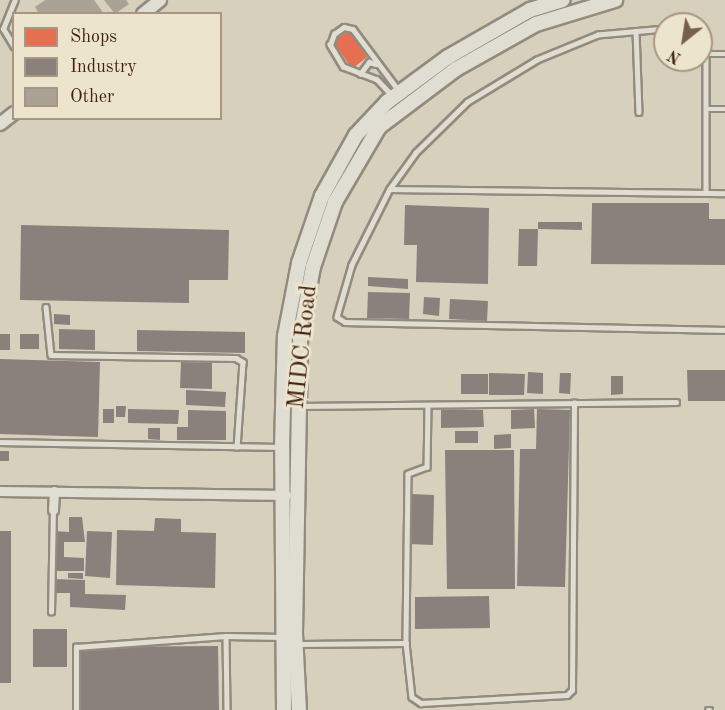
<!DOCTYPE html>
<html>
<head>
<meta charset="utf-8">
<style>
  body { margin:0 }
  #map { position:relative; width:725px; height:710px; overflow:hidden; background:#d6d0bc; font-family:"Old Standard TT",serif }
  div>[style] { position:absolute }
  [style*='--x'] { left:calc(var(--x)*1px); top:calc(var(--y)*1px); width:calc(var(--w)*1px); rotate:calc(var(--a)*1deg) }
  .shops>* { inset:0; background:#e76f51 }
  .industry>* { inset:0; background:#8a817c }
  .building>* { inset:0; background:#aaa395 }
  .roads { filter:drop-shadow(2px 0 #928b7e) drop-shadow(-2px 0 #928b7e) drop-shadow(0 2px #928b7e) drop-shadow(0 -2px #928b7e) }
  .service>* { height:4.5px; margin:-2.25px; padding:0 2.25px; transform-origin:2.25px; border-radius:2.25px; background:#e0ddd2 }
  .minor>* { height:9px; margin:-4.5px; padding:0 4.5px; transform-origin:4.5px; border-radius:4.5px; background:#e0ddd2 }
  .tertiary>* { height:12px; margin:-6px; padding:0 6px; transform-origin:6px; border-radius:6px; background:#e0ddd2 }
  .secondary>* { height:14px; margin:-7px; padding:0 7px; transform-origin:7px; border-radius:7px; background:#e0ddd2 }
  span { translate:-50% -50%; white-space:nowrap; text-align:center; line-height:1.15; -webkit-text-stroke:6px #ece4cc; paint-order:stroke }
  .street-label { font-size:24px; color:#422215 }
  .legend { position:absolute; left:12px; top:12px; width:210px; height:108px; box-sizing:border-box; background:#ece4cc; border:2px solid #a89683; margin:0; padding:8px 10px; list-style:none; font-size:18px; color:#422215 }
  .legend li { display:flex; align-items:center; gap:12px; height:30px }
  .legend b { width:30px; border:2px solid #a89683 }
  .north { position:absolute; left:653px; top:12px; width:60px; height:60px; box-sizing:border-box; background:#ece4cc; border:2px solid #a89683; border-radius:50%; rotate:210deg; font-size:16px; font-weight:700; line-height:24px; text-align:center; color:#422215 }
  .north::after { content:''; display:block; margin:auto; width:21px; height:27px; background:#765f4f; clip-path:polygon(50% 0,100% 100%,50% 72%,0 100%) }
</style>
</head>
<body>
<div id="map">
  <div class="shops">
    <i style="clip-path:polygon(349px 31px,367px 57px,352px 69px,333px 41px)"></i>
  </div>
  <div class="industry">
    <i style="clip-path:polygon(592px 203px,709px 203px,709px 219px,725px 219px,725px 265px,591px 264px)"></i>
    <i style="clip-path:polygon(405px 205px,489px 208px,488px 284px,416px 282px,417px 245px,404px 245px)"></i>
    <i style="clip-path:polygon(538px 222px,582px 222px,582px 230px,538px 229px)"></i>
    <i style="clip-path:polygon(21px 225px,229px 230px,228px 280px,189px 280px,189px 303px,20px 300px)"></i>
    <i style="clip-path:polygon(519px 229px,538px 229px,537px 266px,518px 266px)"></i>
    <i style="clip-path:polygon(368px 277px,408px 279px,408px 289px,368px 286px)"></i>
    <i style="clip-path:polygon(368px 292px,410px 293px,409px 319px,367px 318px)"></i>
    <i style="clip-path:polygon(424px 297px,440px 298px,439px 316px,423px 314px)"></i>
    <i style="clip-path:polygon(450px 299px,488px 301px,487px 321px,449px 319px)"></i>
    <i style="clip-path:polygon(54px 314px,70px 315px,70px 325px,54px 324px)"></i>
    <i style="clip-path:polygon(59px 329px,95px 330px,95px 350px,59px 349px)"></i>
    <i style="clip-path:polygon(137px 330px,245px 332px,245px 353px,137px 351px)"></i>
    <i style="clip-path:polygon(0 334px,10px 334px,10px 350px,0 350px)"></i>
    <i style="clip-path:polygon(20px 334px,39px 334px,39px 349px,20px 349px)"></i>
    <i style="clip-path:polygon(0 359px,100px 362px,98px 437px,0 434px)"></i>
    <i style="clip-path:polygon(181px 362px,212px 363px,212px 389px,180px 388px)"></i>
    <i style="clip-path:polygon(687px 370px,725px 370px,725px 401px,688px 401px)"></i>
    <i style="clip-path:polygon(528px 372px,543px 373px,543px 394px,527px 393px)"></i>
    <i style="clip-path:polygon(489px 373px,525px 374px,524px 395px,489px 395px)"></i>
    <i style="clip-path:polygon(560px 373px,571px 373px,570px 394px,559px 393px)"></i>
    <i style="clip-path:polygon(461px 374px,488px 374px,488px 394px,461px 394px)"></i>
    <i style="clip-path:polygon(611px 376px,623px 376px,623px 394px,611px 395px)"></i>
    <i style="clip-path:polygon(186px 390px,226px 392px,225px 407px,186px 405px)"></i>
    <i style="clip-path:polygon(116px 406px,126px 406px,125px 417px,116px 417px)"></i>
    <i style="clip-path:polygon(103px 409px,114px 409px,114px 423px,103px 423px)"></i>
    <i style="clip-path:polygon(128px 409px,179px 410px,178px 424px,128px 423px)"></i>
    <i style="clip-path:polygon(534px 409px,535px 428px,511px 429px,511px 410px)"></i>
    <i style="clip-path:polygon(537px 409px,570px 410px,565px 587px,517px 586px,520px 449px,536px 449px)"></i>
    <i style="clip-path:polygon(188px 410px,226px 411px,226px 440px,177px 440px,177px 427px,188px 427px)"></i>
    <i style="clip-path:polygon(441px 410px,483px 410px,484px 427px,441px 428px)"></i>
    <i style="clip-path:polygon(148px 428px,160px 428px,160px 440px,148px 439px)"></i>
    <i style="clip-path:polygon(455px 431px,478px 431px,478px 443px,455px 443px)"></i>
    <i style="clip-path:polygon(511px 434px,511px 448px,494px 449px,494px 435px)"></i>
    <i style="clip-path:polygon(445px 450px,514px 450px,515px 589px,447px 589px)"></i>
    <i style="clip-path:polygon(0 451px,9px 451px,9px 461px,0 461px)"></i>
    <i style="clip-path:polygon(410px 494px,434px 495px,433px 545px,409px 544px)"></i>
    <i style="clip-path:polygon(69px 517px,82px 517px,85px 542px,64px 542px,64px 557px,84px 558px,84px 571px,54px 571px,55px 531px,69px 532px)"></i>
    <i style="clip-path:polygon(155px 518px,181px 519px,181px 532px,216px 533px,215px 588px,116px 585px,117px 530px,154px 531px)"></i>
    <i style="clip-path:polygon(0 531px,11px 531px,11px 683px,0 683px)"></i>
    <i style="clip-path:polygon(87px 531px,112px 532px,110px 578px,85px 576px)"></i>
    <i style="clip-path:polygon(68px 573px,83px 573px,83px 579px,68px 578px)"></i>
    <i style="clip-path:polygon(53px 579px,85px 580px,85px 594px,126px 595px,125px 610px,70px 607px,70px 593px,53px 593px)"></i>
    <i style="clip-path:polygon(489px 596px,490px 628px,415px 629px,415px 597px)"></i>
    <i style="clip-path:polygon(33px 629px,67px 629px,67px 667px,33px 667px)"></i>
    <i style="clip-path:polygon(218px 646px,219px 710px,79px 710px,78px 647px)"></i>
  </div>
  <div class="building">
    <i style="clip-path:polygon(45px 0,94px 0,104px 14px,39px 14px,35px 7px)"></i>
    <i style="clip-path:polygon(104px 0,126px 0,129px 4px,115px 14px)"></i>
  </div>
  <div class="roads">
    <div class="service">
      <i style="--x:701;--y:27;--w:27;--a:80"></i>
      <i style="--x:706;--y:54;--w:139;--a:90"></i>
      <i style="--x:665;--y:29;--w:67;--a:174.9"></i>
      <i style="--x:598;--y:35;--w:66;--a:157.7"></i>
      <i style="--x:537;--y:60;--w:81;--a:148.7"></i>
      <i style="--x:468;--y:102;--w:73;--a:135.6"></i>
      <i style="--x:416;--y:153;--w:44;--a:125.8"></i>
      <i style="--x:390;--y:189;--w:85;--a:116.6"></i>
      <i style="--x:352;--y:265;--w:54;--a:106.1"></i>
      <i style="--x:337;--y:317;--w:9;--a:32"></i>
      <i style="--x:345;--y:322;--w:380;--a:1.2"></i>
      <i style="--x:636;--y:31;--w:81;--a:87.9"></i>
      <i style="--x:14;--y:47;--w:21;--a:-121"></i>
      <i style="--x:3;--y:29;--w:31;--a:-68"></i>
      <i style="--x:706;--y:54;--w:19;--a:0"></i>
      <i style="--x:360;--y:74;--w:15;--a:-53"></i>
      <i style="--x:369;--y:62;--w:7;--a:16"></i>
      <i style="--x:391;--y:95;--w:21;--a:-133"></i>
      <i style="--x:377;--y:80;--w:36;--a:-159"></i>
      <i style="--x:343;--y:67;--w:26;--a:-121"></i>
      <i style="--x:330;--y:45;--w:12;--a:-70"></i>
      <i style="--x:334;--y:34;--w:12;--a:-35"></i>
      <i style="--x:344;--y:27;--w:9;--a:13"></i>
      <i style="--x:353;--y:29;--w:79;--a:53.3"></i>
      <i style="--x:707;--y:109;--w:18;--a:0"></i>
      <i style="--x:390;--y:189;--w:335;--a:0.7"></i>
      <i style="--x:46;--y:307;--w:48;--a:84.1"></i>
      <i style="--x:51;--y:355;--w:185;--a:0.9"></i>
      <i style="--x:236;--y:358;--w:8;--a:30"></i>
      <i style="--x:243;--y:362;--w:85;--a:94"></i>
      <i style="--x:302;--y:406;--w:374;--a:-0.6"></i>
      <i style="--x:428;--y:406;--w:61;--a:90.9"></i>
      <i style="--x:427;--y:467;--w:20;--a:160"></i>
      <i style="--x:408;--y:474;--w:169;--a:90.7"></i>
      <i style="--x:406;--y:643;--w:54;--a:83.7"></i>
      <i style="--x:412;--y:697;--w:11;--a:34"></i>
      <i style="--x:421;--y:703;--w:146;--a:-3.1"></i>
      <i style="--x:567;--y:695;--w:7;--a:-45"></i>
      <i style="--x:572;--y:690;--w:287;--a:-89.6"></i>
      <i style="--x:0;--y:442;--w:279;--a:1"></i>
      <i style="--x:51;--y:612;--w:102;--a:-88.9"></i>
      <i style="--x:226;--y:636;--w:74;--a:89.2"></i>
      <i style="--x:299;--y:644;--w:107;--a:-0.5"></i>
      <i style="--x:76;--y:710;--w:63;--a:-90"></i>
      <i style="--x:76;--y:647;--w:150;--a:-4.2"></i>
      <i style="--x:226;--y:636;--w:56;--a:1"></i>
      <i style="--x:708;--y:710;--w:2;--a:0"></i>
    </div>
    <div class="minor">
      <i style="--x:0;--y:491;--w:286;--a:0.8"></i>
      <i style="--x:53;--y:510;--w:19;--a:-87"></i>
    </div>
    <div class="tertiary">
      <i style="--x:143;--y:14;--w:22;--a:-39"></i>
      <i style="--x:0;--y:124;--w:18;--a:-38"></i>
    </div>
    <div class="secondary">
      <i style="--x:284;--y:710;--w:263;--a:-90.4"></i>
      <i style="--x:282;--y:447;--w:111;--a:-88.5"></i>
      <i style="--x:285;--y:336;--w:74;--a:-79.1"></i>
      <i style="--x:299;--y:263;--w:71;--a:-71.1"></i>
      <i style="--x:322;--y:196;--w:70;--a:-60.9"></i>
      <i style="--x:356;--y:135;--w:45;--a:-46.8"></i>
      <i style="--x:387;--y:102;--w:76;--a:-36.4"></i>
      <i style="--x:448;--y:57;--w:95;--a:-29.8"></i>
      <i style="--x:530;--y:10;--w:34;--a:-17"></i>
      <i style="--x:299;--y:710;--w:77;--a:-93"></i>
      <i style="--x:295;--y:633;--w:296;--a:-89"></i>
      <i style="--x:300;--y:337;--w:71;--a:-79.5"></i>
      <i style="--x:313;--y:267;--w:69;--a:-71.3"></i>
      <i style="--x:335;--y:202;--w:87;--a:-59.6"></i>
      <i style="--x:379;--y:127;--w:96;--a:-37"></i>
      <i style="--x:456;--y:69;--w:92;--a:-29.4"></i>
      <i style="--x:536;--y:24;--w:83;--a:-16.9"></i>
    </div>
  </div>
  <div class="street-label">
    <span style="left:304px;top:347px;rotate:-84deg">MIDC Road</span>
  </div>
  <ul class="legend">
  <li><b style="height:16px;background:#e76f51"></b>Shops</li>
  <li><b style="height:16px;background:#8a817c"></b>Industry</li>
  <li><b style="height:16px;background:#aaa395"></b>Other</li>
  </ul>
  <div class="north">N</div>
</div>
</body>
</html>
